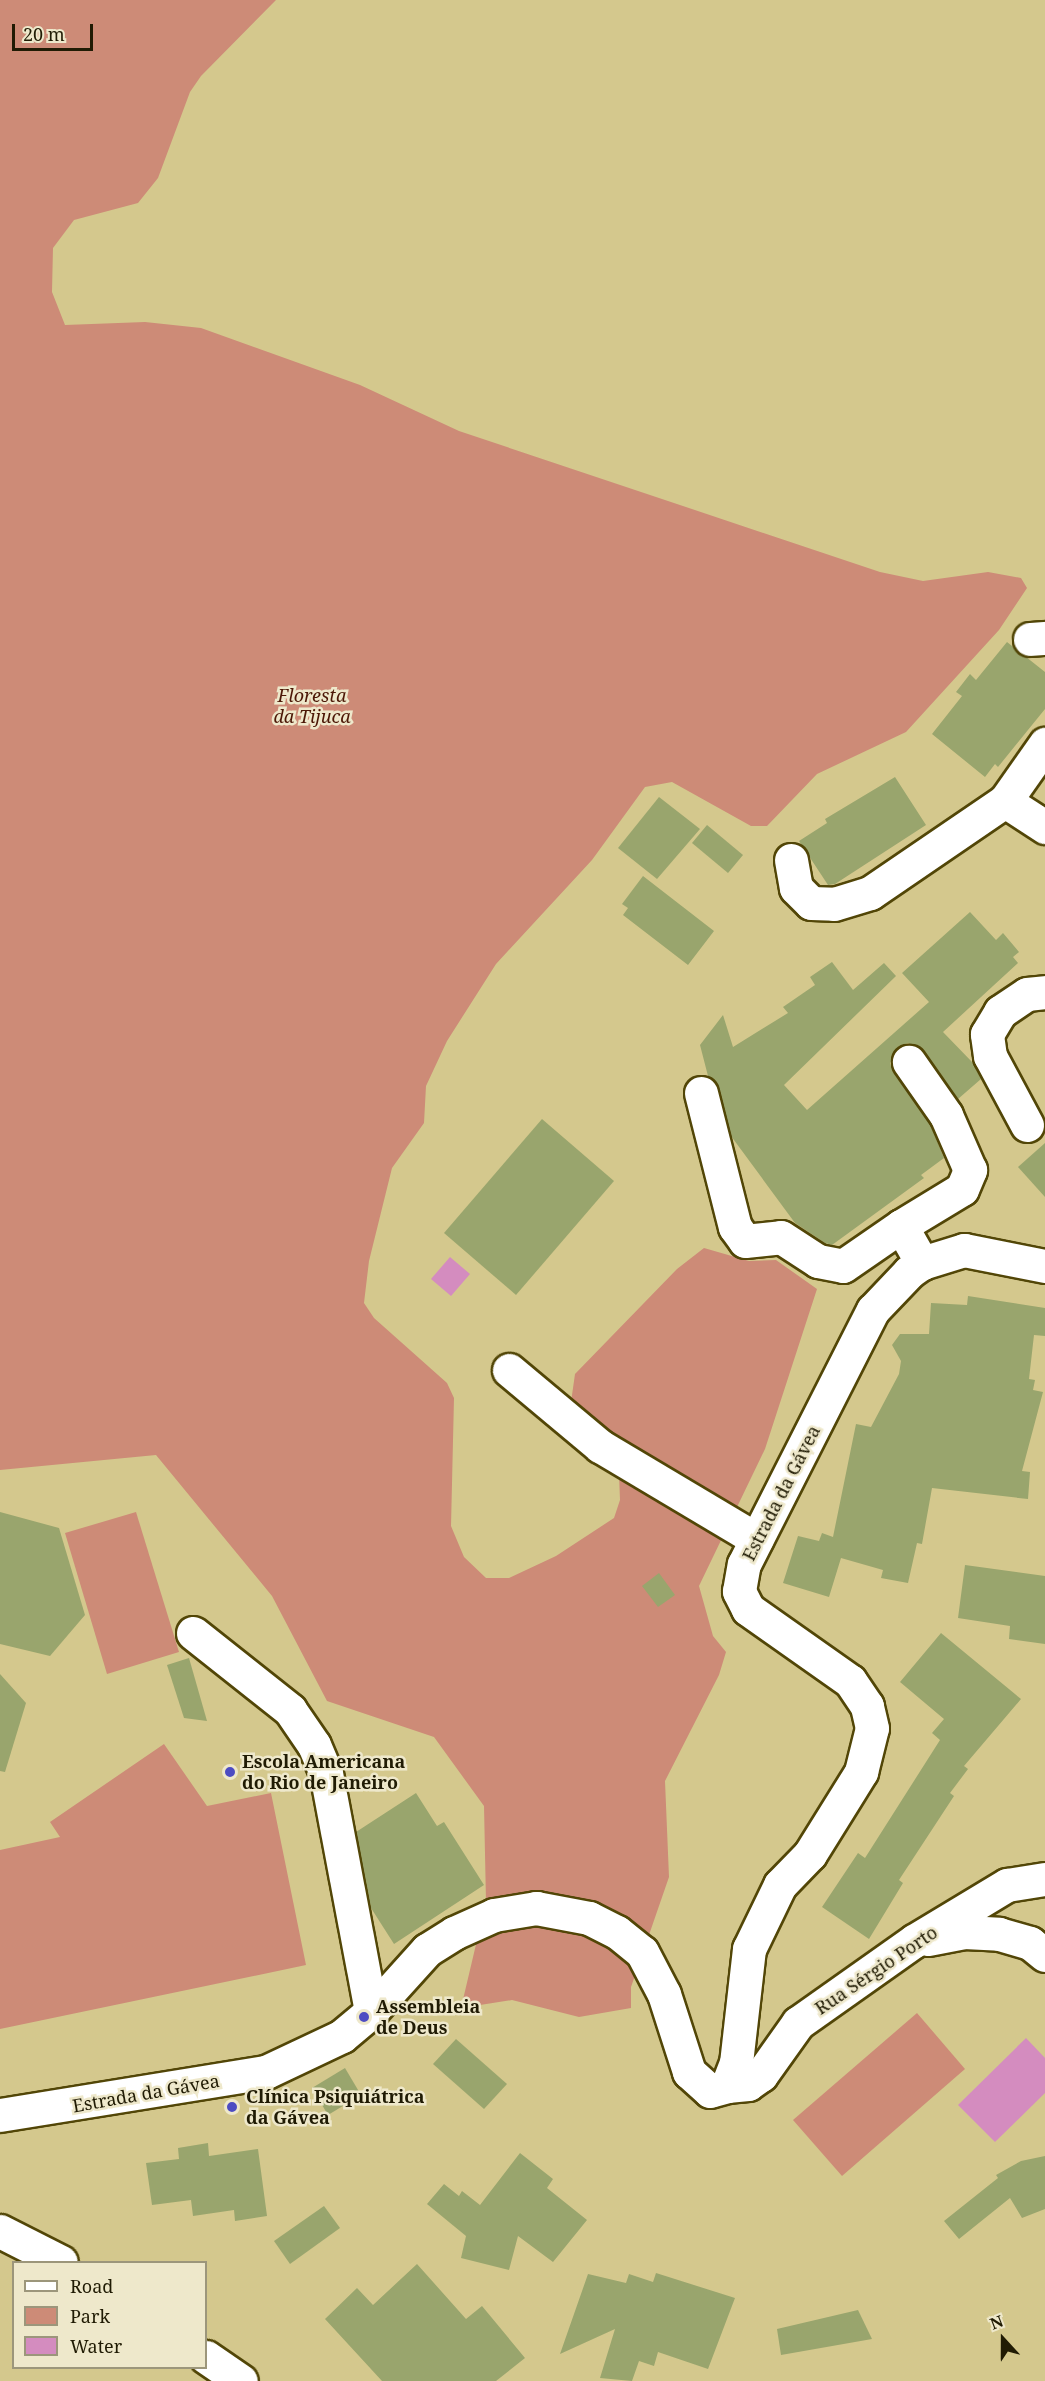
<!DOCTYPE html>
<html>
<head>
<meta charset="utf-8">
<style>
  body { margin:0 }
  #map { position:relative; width:1045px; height:2381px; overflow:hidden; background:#d4c88d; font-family:"Noto Serif",serif }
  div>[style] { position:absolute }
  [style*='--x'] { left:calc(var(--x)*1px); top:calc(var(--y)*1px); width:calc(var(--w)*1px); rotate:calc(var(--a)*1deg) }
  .green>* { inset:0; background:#cd8b77 }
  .water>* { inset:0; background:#d48cbf }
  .building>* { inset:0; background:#99a56d }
  .roads { filter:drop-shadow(2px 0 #524607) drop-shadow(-2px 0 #524607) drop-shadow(0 2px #524607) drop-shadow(0 -2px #524607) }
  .minor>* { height:33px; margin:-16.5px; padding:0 16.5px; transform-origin:16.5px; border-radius:16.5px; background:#fff }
  .dots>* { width:16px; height:16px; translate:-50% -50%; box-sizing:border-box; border:3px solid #eee8cb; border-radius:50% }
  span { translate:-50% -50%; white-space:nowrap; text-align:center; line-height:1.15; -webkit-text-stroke:5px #eee8cb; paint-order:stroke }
  .park-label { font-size:18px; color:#4c1706; font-style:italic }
  .street-label { font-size:18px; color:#201b04 }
  .poi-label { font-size:18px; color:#201b04; font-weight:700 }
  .left { translate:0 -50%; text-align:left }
  .legend { position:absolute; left:12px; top:2261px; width:195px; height:108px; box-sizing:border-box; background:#eee8cb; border:2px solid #9c967b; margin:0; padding:8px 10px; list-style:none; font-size:18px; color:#201b04 }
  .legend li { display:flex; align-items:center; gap:12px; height:30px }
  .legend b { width:30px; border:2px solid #9c967b }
  .north { position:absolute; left:973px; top:2309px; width:60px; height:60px; -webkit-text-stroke:4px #eee8cb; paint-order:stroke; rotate:339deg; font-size:16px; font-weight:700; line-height:24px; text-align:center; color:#201b04 }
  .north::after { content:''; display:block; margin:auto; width:21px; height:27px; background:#201b04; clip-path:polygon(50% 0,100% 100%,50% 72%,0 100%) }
  .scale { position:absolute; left:12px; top:24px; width:81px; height:27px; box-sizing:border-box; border:3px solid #201b04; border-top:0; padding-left:8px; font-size:18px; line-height:21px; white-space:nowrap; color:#201b04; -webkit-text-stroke:4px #eee8cb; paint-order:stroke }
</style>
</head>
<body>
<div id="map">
  <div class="green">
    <i style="clip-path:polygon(0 0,276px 0,201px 76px,190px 92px,158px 178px,138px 203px,74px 220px,53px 248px,52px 292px,65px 325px,145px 322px,201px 328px,360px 385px,459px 431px,880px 572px,923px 581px,988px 572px,1021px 578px,1027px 588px,999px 630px,906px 732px,817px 774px,767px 826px,751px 826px,672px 782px,645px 787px,592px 860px,496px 964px,447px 1041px,426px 1086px,424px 1123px,392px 1168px,369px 1261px,364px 1303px,374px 1318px,447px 1383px,454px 1398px,451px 1526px,464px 1557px,486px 1578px,509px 1578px,556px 1556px,614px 1518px,620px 1500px,619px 1474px,571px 1402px,575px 1374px,677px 1269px,704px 1248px,749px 1261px,776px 1260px,817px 1289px,765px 1449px,699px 1586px,713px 1636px,726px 1652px,719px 1675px,665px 1781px,669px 1877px,631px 1987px,631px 2008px,579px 2017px,512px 2000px,461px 2008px,486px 1902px,484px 1806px,434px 1737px,327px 1701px,272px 1596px,156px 1455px,0 1470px)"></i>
    <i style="clip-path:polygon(136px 1512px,179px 1652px,107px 1674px,65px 1533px)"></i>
    <i style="clip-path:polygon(164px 1744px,207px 1806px,271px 1793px,306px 1965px,0 2029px,0 1850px,60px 1837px,50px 1822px)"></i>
    <i style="clip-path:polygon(917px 2013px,965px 2069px,842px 2176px,793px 2120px)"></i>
  </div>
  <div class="water">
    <i style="clip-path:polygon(450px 1257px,470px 1274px,451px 1296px,431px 1279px)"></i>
    <i style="clip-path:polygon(1026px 2038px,1045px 2058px,1045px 2093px,995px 2142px,958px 2105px)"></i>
  </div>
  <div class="building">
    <i style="clip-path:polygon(1007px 642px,1045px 672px,1045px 709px,998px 767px,995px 764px,985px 777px,932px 734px,962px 696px,956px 692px,970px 674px,976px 680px)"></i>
    <i style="clip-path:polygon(895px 777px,926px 825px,835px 884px,828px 885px,799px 841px,827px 823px,825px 819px)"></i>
    <i style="clip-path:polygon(659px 797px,700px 829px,657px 879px,618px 848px)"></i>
    <i style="clip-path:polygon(707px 825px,743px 855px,728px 873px,692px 843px)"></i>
    <i style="clip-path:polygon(643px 876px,714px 931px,688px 965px,623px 915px,628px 908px,622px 904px)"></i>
    <i style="clip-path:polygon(970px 912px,996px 940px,1003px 933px,1019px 952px,1013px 957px,1018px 963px,943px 1032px,973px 1063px,981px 1079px,958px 1099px,924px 1051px,908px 1043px,898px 1047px,890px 1063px,893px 1072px,930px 1124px,944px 1158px,921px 1175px,924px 1178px,832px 1245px,825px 1243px,795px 1223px,731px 1136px,719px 1088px,708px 1076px,700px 1045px,723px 1015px,733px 1047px,788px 1013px,783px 1007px,815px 985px,810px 977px,832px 962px,853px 990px,884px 963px,896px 976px,784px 1085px,807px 1110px,929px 1002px,902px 973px)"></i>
    <i style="clip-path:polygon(542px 1119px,614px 1181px,516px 1295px,444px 1233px)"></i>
    <i style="clip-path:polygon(1045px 1143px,1045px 1197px,1018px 1167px)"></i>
    <i style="clip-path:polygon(968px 1296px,1045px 1308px,1045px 1336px,1034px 1335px,1029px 1379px,1035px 1380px,1033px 1390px,1043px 1392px,1022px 1471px,1030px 1472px,1028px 1499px,932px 1488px,922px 1544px,917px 1543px,908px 1583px,881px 1578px,883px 1570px,841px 1558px,829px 1597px,783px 1583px,798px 1536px,819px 1541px,822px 1533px,833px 1537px,856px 1424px,871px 1427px,899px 1374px,901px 1361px,892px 1345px,900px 1334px,929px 1334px,931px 1303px,967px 1305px)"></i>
    <i style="clip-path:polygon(0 1512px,59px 1528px,85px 1615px,50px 1656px,0 1644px)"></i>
    <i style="clip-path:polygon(965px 1565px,1045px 1576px,1045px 1644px,1009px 1639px,1010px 1626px,958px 1618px)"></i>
    <i style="clip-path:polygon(659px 1573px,675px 1595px,658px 1607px,642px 1586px)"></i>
    <i style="clip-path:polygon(941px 1633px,1021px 1699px,964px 1766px,968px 1769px,950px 1793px,954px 1796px,899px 1880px,903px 1883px,869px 1939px,822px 1907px,858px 1853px,865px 1858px,940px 1740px,932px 1733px,944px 1719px,900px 1682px)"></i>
    <i style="clip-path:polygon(189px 1658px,207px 1721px,184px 1718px,167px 1665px)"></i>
    <i style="clip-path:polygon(0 1674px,26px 1703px,5px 1772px,0 1771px)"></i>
    <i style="clip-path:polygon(416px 1793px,437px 1826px,444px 1822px,484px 1885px,394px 1944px,371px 1908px,356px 1832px)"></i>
    <i style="clip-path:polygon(456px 2039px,507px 2084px,484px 2109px,433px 2064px)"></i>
    <i style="clip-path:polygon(345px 2068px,361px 2095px,328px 2115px,312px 2088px)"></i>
    <i style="clip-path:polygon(208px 2143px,209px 2156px,258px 2149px,267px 2216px,235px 2221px,234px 2210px,193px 2216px,191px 2200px,152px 2205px,146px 2163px,179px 2159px,178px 2148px)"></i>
    <i style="clip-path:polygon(520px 2153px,553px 2179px,547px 2188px,587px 2220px,553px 2262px,518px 2236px,509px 2270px,461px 2258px,466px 2236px,427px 2204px,444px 2184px,459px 2196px,462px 2191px,480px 2205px)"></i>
    <i style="clip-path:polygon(1045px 2156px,1045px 2209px,1022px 2218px,1010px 2198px,959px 2239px,944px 2221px,998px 2178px,996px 2175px,1021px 2161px)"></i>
    <i style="clip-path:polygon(324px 2206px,340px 2228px,290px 2264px,274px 2241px)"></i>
    <i style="clip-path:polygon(417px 2264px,466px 2319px,482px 2306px,525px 2358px,496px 2381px,382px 2381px,325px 2319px,357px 2288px,373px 2305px)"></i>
    <i style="clip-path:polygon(656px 2273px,735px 2298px,708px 2369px,658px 2352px,654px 2366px,639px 2361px,632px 2381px,600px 2378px,615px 2329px,560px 2354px,588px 2274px,626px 2283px,629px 2274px,653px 2282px)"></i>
    <i style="clip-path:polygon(858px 2310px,872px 2339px,781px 2355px,777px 2329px)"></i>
  </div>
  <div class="roads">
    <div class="minor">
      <i style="--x:1030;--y:639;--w:15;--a:-4"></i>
      <i style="--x:1005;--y:801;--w:48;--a:33"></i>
      <i style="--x:791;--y:860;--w:28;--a:80"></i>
      <i style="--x:796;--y:888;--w:21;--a:45"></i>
      <i style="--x:811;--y:903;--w:23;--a:2"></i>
      <i style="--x:834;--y:904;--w:38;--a:-17"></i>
      <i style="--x:870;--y:893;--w:163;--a:-34.3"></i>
      <i style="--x:1005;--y:801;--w:70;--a:-54.9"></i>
      <i style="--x:701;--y:1093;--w:138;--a:75.8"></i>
      <i style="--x:735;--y:1227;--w:17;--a:54"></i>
      <i style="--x:745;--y:1241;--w:36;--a:-6"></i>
      <i style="--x:781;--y:1237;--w:44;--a:33"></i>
      <i style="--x:818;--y:1261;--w:25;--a:11"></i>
      <i style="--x:843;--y:1266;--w:70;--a:-34.6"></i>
      <i style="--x:901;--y:1226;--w:43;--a:60.4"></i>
      <i style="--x:1027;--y:1125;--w:78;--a:-118.2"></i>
      <i style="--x:990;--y:1056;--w:22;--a:-98"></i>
      <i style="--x:987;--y:1034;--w:26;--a:-59"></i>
      <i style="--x:1000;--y:1012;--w:32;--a:-34"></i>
      <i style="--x:1027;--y:994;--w:18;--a:-6"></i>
      <i style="--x:901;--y:1226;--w:71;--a:-31.2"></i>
      <i style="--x:962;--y:1189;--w:21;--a:-67"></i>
      <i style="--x:970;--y:1170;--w:60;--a:-113.6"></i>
      <i style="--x:946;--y:1115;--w:65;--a:-124.9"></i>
      <i style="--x:509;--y:1370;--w:119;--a:39.9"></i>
      <i style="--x:600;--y:1446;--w:182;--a:30.8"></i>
      <i style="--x:193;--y:1633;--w:124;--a:38.4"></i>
      <i style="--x:290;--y:1710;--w:42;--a:55.6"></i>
      <i style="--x:314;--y:1745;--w:30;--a:67"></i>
      <i style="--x:326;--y:1773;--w:243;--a:79.3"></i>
      <i style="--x:928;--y:1939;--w:37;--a:-11"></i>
      <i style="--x:964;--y:1932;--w:35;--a:3"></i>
      <i style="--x:999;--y:1934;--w:32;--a:16"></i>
      <i style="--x:1030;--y:1943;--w:19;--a:39"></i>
      <i style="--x:727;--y:2086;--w:21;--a:-5"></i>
      <i style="--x:748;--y:2084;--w:16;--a:-35"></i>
      <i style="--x:761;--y:2075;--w:64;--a:-54.6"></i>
      <i style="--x:798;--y:2023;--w:142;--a:-35.3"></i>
      <i style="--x:914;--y:1941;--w:109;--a:-31.1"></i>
      <i style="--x:1007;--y:1885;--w:38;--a:-9"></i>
      <i style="--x:0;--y:2115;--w:269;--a:-9.2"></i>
      <i style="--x:266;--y:2072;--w:84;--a:-25.3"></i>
      <i style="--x:342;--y:2036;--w:38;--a:-40"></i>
      <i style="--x:371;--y:2012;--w:84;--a:-47.9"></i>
      <i style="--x:427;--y:1950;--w:32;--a:-32"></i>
      <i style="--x:454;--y:1933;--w:44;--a:-24.2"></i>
      <i style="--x:494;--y:1915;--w:43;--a:-9.5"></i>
      <i style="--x:536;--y:1908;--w:54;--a:10.7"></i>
      <i style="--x:589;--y:1918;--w:31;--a:27"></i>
      <i style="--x:617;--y:1932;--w:32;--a:39"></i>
      <i style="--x:642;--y:1952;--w:47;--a:62.4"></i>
      <i style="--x:664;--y:1994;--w:82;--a:72.2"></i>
      <i style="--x:689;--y:2072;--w:28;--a:42"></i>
      <i style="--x:710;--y:2091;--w:18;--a:-16"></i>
      <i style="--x:727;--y:2086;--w:25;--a:-69"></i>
      <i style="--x:736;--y:2063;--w:115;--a:-83.5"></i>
      <i style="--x:749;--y:1949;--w:71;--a:-64.2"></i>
      <i style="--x:780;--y:1885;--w:43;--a:-45.9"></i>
      <i style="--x:810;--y:1854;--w:97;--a:-58.1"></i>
      <i style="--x:861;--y:1772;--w:45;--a:-76"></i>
      <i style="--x:872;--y:1728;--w:23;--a:-103"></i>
      <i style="--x:867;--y:1706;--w:30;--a:-124"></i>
      <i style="--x:850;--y:1681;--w:125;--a:-144.8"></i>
      <i style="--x:748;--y:1609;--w:20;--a:-117"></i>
      <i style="--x:739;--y:1591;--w:27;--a:-80"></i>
      <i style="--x:744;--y:1564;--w:285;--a:-63.1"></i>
      <i style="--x:873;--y:1310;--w:52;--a:-46.5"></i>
      <i style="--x:909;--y:1272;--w:16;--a:-35"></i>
      <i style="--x:922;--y:1263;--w:44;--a:-17.2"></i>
      <i style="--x:964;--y:1250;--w:83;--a:11.2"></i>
      <i style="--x:0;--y:2231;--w:68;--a:26.9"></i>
      <i style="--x:206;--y:2357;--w:42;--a:34.4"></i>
    </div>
  </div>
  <div class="dots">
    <i style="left:230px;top:1772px;background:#4d4cc2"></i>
    <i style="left:364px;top:2017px;background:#4d4cc2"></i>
    <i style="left:232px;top:2107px;background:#4d4cc2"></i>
  </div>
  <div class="park-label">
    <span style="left:312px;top:706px">Floresta<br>da Tijuca</span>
  </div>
  <div class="street-label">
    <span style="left:781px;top:1493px;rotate:-63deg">Estrada da Gávea</span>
    <span style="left:876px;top:1970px;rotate:-34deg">Rua Sérgio Porto</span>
    <span style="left:146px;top:2093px;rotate:-10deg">Estrada da Gávea</span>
  </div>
  <div class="poi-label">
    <span class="left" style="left:242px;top:1772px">Escola Americana<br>do Rio de Janeiro</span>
    <span class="left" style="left:376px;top:2017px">Assembleia<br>de Deus</span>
    <span class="left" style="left:246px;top:2107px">Clínica Psiquiátrica<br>da Gávea</span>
  </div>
  <ul class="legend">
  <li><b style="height:8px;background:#fff"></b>Road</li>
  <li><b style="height:16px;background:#cd8b77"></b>Park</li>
  <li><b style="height:16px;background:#d48cbf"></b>Water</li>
  </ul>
  <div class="north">N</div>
  <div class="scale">20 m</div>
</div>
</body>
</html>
